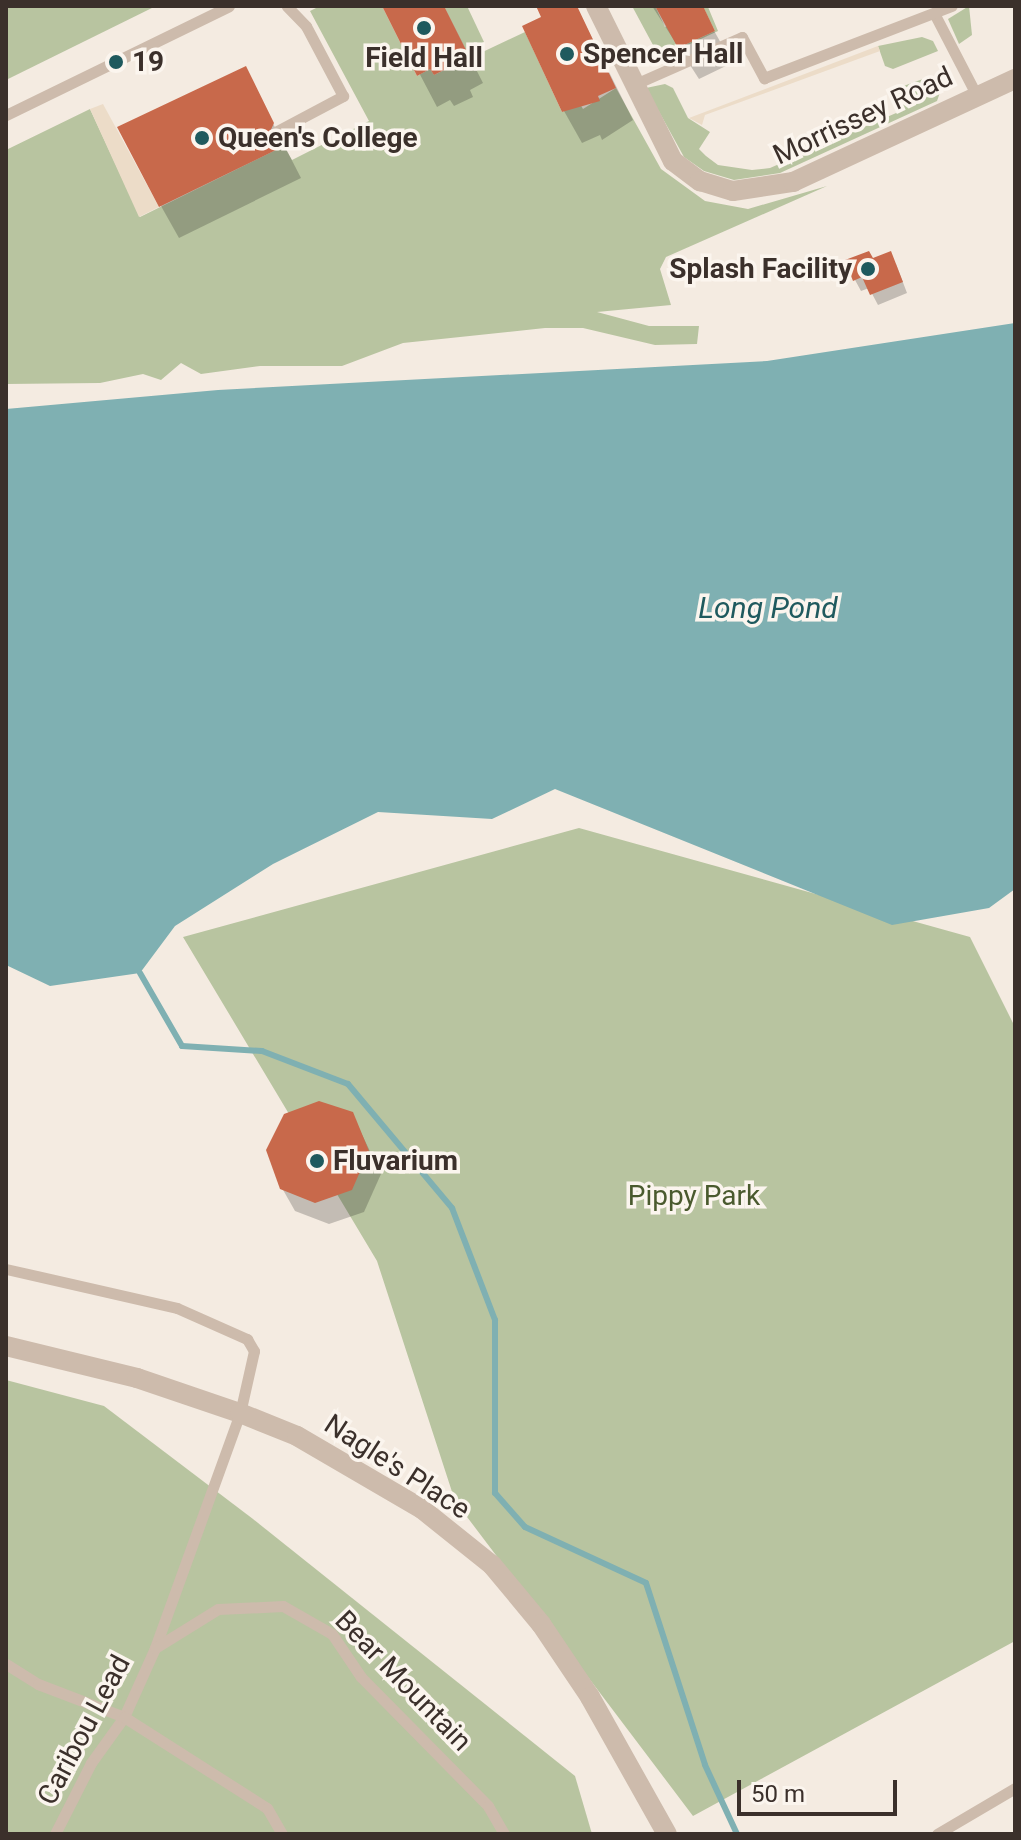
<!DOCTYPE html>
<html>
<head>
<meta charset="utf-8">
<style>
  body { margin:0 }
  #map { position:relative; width:1021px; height:1840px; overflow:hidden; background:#f4ebe1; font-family:Roboto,sans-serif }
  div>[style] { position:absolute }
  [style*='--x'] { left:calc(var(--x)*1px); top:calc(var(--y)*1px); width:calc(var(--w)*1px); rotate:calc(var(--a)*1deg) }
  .green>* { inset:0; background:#b8c4a0 }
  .plaza>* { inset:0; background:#ecdcc8 }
  .water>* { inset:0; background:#7fb0b2 }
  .shadow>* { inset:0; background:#0003 }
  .stream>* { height:6px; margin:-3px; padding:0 3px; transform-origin:3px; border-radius:3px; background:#7fb0b2 }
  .building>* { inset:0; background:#c8694b }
  .service>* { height:11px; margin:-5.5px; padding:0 5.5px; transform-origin:5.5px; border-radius:5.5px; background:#cdbbac }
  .minor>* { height:20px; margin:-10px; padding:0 10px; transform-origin:10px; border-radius:10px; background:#cdbbac }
  .dots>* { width:22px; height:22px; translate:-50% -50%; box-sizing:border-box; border:4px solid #fbf5ee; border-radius:50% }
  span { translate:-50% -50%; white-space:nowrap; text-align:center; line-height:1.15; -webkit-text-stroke:7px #fbf5ee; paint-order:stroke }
  .poi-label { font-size:28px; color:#3b302b; font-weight:700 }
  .left { translate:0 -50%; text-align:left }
  .right { translate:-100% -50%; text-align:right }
  .street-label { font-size:28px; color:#3b302b }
  .park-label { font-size:28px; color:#4a5a2e }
  .water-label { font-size:30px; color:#1f5a5e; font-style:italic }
  .frame { position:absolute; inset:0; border:8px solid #3b302b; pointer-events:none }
  .scale { position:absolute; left:737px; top:1780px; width:160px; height:36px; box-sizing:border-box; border:4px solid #3b302b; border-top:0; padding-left:10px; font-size:24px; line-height:28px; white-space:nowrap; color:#3b302b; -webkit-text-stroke:6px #fbf5ee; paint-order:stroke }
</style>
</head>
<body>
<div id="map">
  <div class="green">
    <i style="clip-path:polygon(6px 6px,156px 6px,6px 80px)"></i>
    <i style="clip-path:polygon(320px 6px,382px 6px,417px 76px,430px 69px,434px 75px,525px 32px,562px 112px,580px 104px,583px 109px,616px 88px,661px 169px,705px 201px,748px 209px,827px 186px,666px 257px,660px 269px,671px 305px,597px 312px,649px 326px,699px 326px,697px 344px,655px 345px,583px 328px,545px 328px,403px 343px,342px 366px,260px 366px,201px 374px,181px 363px,161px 380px,143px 374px,100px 383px,6px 384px,6px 150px,90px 109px,140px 217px,284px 146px,292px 160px,369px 121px,310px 11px)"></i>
    <i style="clip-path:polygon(444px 6px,467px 6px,484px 42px,466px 50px)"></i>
    <i style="clip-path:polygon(632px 6px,655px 6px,665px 27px,672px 24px,678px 48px,715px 31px,703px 7px,696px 6px,708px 7px,718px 31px,660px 58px)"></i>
    <i style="clip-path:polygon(969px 6px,972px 35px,959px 44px,948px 19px)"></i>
    <i style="clip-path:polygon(922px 37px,933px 41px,938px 51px,893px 69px,885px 66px,878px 46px)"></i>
    <i style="clip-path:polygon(931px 76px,943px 84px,937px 101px,780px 173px,734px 180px,704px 171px,684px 157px,646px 88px,665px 84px,673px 88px,688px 118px,710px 132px,699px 149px,706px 156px,718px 165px,752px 170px,770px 168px,903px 110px,898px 88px)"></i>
    <i style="clip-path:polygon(579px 828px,970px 937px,1015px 1027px,1015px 1641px,693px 1816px,455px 1501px,377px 1261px,183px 937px)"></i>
    <i style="clip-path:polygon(6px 1380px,104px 1406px,253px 1519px,575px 1776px,592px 1834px,6px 1834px)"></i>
  </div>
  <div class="plaza">
    <i style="clip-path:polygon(878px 46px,880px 51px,705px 115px,702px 125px,689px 118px)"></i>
    <i style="clip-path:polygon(103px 104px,159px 207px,139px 217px,90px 109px)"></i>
  </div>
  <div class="water">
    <i style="clip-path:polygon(1015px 323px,1015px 889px,989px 908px,892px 925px,555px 789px,492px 819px,378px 812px,273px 864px,175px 926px,140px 973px,50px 986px,6px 965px,6px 409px,218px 390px,767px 361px)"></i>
  </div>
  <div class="shadow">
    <i style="clip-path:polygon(384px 6px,444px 6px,483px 83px,470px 90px,473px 97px,454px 106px,450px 100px,437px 107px)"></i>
    <i style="clip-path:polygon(549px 6px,576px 6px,633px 120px,602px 140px,600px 135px,582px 143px,564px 111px,544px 18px)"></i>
    <i style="clip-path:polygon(652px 6px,702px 9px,732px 63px,699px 79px)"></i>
    <i style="clip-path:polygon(245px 69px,301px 178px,179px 238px,161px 206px)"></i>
    <i style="clip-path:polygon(873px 261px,896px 264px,907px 293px,878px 305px,869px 288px,861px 291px,855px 280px)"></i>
    <i style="clip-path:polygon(352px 1114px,381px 1174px,364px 1212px,329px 1224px,295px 1211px,282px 1188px)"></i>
  </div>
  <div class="stream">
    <i style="--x:140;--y:973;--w:84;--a:60.1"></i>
    <i style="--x:182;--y:1046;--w:80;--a:3.6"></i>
    <i style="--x:262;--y:1051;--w:92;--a:21"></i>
    <i style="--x:348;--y:1084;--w:162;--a:50"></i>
    <i style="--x:452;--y:1208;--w:120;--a:69"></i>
    <i style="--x:495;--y:1320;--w:173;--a:90"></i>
    <i style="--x:495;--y:1493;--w:45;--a:48.6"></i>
    <i style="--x:525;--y:1527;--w:133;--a:24.8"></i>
    <i style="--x:646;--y:1583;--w:191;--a:72"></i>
    <i style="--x:705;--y:1765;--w:76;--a:65.1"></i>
  </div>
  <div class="building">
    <i style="clip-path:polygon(382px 6px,444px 6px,466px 50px,453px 57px,456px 64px,434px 75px,430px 69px,417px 76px)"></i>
    <i style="clip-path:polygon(536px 6px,577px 6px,616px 88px,598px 96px,600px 101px,562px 112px,522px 26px,541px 17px)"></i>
    <i style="clip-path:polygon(655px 6px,703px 6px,715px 31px,678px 48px)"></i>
    <i style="clip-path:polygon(246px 66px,274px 123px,269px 134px,284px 146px,159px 207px,117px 127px)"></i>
    <i style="clip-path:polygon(869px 251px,873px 258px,891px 251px,903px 282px,870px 295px,862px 277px,853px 281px,845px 260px)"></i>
    <i style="clip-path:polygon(319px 1101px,353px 1112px,369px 1151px,352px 1190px,315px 1203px,280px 1189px,266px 1150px,284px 1114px)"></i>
  </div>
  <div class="service">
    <i style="--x:935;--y:15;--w:89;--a:62.6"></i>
    <i style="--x:633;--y:85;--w:119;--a:-23.8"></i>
    <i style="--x:742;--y:37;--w:47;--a:61.8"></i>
    <i style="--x:764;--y:78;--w:201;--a:-21"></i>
    <i style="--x:6;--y:115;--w:248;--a:-26"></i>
    <i style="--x:277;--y:131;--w:75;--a:-27.9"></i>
    <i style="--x:343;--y:96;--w:79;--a:-117.9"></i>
    <i style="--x:306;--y:26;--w:28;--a:-134"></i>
    <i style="--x:6;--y:1269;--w:175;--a:12.8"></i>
    <i style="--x:177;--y:1308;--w:77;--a:23.9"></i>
    <i style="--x:247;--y:1339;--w:14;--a:60"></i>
    <i style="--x:254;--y:1351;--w:64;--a:102.7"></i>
    <i style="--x:240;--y:1413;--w:250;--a:109.9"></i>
    <i style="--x:155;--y:1648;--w:76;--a:114.2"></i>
    <i style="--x:124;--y:1717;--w:57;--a:125.7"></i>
    <i style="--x:91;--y:1763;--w:80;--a:116.9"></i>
    <i style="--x:155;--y:1648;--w:74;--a:-31.8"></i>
    <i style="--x:218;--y:1609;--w:65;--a:-2.6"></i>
    <i style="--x:283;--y:1606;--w:56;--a:29.7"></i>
    <i style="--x:332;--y:1634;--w:52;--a:56"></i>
    <i style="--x:361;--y:1677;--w:181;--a:45.4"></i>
    <i style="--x:488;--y:1806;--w:32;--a:60"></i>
    <i style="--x:6;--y:1664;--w:38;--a:32"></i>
    <i style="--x:38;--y:1684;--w:92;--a:21"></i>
    <i style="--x:124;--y:1717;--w:169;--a:32.5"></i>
    <i style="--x:267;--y:1808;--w:30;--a:60"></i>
    <i style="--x:937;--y:1834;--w:91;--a:-30.5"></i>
  </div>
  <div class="minor">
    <i style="--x:596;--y:6;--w:173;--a:63.6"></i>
    <i style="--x:673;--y:161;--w:34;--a:37"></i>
    <i style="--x:700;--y:181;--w:34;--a:17"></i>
    <i style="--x:733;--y:191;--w:61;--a:-8.5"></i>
    <i style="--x:793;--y:182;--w:245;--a:-24.9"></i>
    <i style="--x:6;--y:1346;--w:135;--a:13.7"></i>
    <i style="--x:137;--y:1378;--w:109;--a:18.8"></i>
    <i style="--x:240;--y:1413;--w:61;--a:22"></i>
    <i style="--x:297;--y:1436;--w:145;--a:30.3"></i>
    <i style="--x:422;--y:1509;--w:90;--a:38.7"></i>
    <i style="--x:492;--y:1565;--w:77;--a:50.3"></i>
    <i style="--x:541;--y:1624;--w:88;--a:56.1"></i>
    <i style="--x:590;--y:1697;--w:157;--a:60.7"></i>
  </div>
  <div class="dots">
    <i style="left:424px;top:28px;background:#1f5a5e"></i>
    <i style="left:567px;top:54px;background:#1f5a5e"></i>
    <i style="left:116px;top:62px;background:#1f5a5e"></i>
    <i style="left:202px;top:138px;background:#1f5a5e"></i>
    <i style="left:868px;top:269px;background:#1f5a5e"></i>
    <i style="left:317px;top:1161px;background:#1f5a5e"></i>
  </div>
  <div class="poi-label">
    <span class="left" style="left:583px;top:54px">Spencer Hall</span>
    <span style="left:424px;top:58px">Field Hall</span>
    <span class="left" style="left:132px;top:62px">19</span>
    <span class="left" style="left:218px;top:138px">Queen's College</span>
    <span class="right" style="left:852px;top:269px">Splash Facility</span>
    <span class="left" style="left:333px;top:1161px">Fluvarium</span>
  </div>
  <div class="street-label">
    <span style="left:863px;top:116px;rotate:-25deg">Morrissey Road</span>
    <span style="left:397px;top:1467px;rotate:33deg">Nagle's Place</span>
    <span style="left:403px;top:1681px;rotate:46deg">Bear Mountain</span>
    <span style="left:84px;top:1730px;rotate:-62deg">Caribou Lead</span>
  </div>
  <div class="park-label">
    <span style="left:694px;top:1196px">Pippy Park</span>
  </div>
  <div class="water-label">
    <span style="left:768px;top:608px">Long Pond</span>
  </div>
  <div class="frame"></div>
  <div class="scale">50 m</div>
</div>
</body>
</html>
